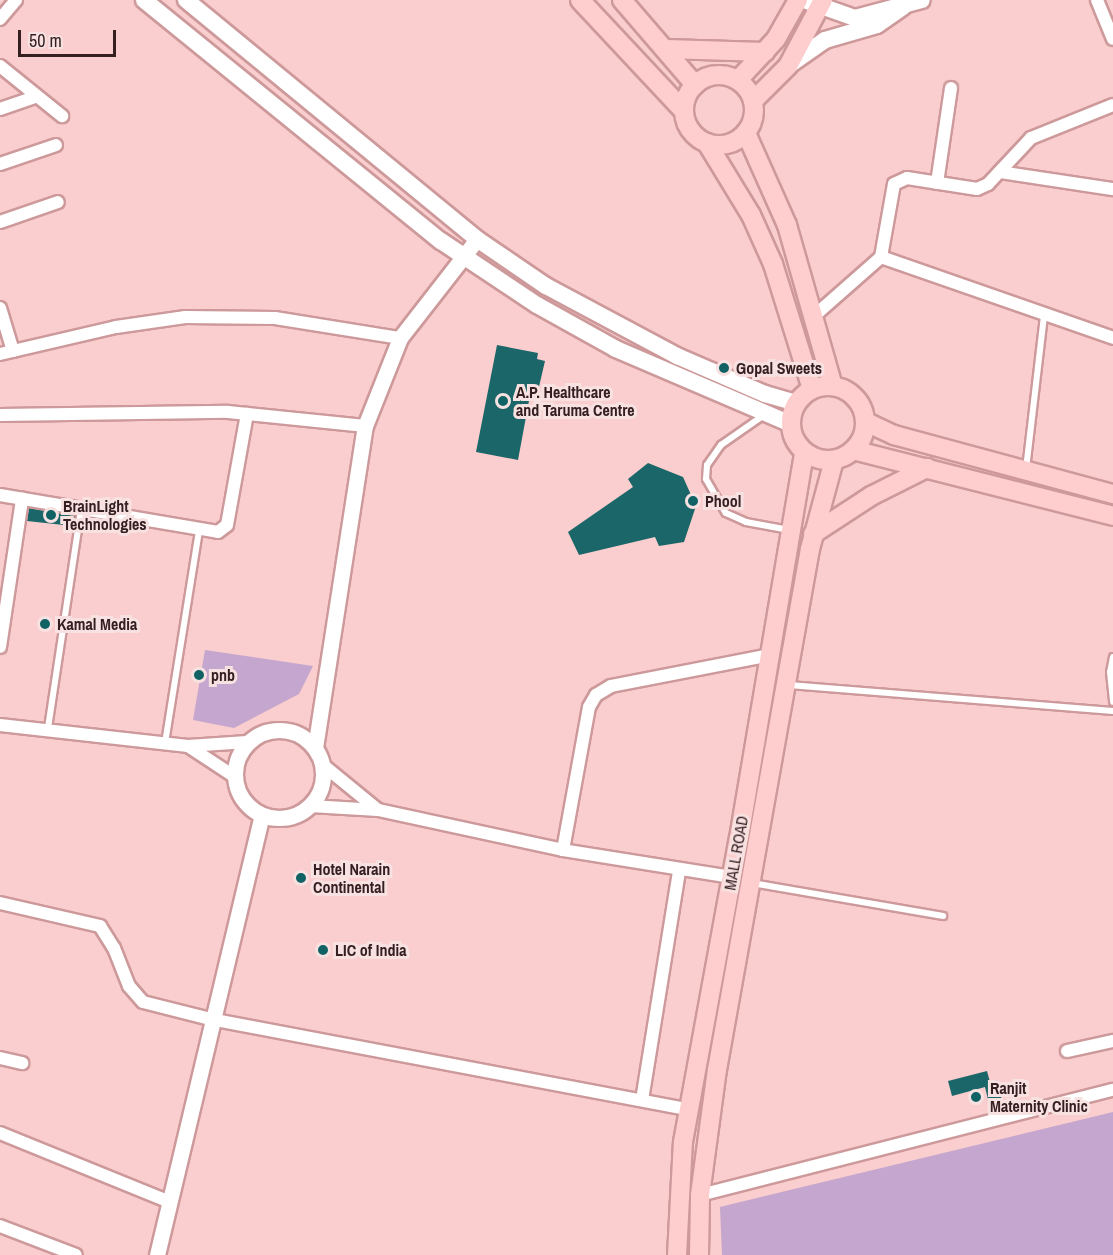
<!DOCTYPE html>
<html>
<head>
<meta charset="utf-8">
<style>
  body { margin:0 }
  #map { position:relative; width:1113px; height:1255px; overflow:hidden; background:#facece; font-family:"Archivo Narrow",sans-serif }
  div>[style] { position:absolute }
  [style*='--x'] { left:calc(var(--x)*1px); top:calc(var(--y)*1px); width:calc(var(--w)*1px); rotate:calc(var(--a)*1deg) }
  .green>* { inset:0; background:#c4a6ce }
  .building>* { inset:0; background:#1a6668 }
  .roads { filter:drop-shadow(2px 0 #cd999a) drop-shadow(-2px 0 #cd999a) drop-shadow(0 2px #cd999a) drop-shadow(0 -2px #cd999a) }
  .service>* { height:6px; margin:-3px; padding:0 3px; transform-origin:3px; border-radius:3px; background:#fff }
  .minor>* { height:12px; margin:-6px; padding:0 6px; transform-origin:6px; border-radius:6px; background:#fff }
  .tertiary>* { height:15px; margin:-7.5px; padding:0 7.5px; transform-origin:7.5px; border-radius:7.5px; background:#fff }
  .tertiary>.ring { margin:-7.5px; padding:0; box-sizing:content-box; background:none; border:15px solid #fff; border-radius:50% }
  .secondary>* { height:16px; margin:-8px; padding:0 8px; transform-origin:8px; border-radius:8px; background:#fff }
  .primary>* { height:18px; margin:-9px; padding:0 9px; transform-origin:9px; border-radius:9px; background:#fecece }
  .primary>.ring { margin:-9px; padding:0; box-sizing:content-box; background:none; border:18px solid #fecece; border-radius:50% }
  .dots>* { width:16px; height:16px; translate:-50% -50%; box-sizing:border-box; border:3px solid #f8e1e1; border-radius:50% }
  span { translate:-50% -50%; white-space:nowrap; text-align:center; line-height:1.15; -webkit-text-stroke:6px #f8e1e1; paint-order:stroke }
  .poi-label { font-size:16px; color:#352021; font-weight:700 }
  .left { translate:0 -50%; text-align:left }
  .street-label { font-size:16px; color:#352021 }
  .scale { position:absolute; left:18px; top:30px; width:98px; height:27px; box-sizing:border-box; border:3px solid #352021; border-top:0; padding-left:8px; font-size:18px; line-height:21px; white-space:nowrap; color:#352021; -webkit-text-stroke:4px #f8e1e1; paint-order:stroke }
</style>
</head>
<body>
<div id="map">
  <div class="green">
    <i style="clip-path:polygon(205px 650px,313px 666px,299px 694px,234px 728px,193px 720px)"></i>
    <i style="clip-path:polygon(1113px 1112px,1113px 1255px,722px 1255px,720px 1207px)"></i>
  </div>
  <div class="building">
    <i style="clip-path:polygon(497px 345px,538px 353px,537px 359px,545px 361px,538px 391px,531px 390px,518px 460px,476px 452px)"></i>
    <i style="clip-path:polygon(648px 463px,683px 477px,696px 506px,684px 542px,659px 546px,655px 537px,579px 555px,568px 532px,633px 487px,628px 479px)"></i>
    <i style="clip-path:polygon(29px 508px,75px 516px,73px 526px,27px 521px)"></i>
    <i style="clip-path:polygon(987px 1071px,990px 1082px,997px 1080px,1004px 1109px,991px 1112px,985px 1087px,952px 1096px,948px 1081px)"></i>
  </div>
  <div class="roads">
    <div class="service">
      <i style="--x:764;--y:415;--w:52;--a:145.1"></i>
      <i style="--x:721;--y:445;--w:24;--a:125"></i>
      <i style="--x:707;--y:465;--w:14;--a:94"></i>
      <i style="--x:706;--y:479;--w:39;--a:60"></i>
      <i style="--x:726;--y:513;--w:22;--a:24"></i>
      <i style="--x:746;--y:522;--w:44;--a:10.5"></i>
      <i style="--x:1026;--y:469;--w:155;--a:-83.3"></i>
      <i style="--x:1113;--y:657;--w:15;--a:101"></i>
      <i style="--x:1110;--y:672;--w:30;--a:84"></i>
      <i style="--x:789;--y:685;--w:325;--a:4.6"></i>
      <i style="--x:48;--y:728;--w:221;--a:-81.4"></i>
      <i style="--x:165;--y:743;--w:216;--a:-80.9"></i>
      <i style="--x:752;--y:883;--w:194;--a:9.8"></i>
    </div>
    <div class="minor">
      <i style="--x:1097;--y:0;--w:42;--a:67.7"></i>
      <i style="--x:0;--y:19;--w:25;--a:-50"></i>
      <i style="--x:0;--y:66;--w:80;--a:38.9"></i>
      <i style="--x:0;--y:109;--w:39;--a:-19"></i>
      <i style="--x:0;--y:164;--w:59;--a:-18.7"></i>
      <i style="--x:1000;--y:172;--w:114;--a:8.6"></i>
      <i style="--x:937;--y:183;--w:96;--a:-81.6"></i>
      <i style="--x:0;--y:222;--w:61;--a:-19"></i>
      <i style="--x:881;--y:257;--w:246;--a:19.2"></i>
      <i style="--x:0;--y:308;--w:45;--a:73.2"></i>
      <i style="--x:814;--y:316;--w:89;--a:-41.4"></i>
      <i style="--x:881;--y:257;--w:74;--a:-79.9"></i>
      <i style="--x:894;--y:184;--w:14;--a:-25"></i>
      <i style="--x:907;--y:178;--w:71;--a:8.9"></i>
      <i style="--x:977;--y:189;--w:12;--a:-24"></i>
      <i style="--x:988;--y:184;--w:63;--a:-46.9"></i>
      <i style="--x:1031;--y:138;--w:88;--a:-21.9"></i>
      <i style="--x:0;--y:354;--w:119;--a:-13.1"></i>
      <i style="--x:116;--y:327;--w:70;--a:-8.2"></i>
      <i style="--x:185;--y:317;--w:90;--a:0.6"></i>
      <i style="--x:275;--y:318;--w:127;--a:9.1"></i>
      <i style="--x:0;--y:415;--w:228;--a:-0.8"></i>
      <i style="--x:228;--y:412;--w:138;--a:5.8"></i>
      <i style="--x:0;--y:495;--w:221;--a:9.6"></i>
      <i style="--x:218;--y:532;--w:11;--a:-38"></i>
      <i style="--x:227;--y:525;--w:113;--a:-79.8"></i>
      <i style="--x:0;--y:647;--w:150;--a:-81.5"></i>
      <i style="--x:0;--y:725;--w:189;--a:6.4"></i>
      <i style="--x:188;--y:746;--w:59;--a:-3.9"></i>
      <i style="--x:188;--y:746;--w:56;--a:33.4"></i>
      <i style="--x:323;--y:765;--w:71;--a:39.3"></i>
      <i style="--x:310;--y:806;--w:68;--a:3.4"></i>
      <i style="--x:378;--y:810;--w:189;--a:12.2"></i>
      <i style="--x:563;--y:850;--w:171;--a:9.1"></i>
      <i style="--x:563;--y:850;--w:145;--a:-79.7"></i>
      <i style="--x:589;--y:707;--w:14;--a:-60"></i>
      <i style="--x:596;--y:695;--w:17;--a:-31"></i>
      <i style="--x:611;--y:686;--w:163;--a:-11"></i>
      <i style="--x:0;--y:903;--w:103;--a:13"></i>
      <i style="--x:100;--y:926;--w:26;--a:58"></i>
      <i style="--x:114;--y:948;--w:41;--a:68.5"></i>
      <i style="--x:129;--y:986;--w:21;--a:49"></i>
      <i style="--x:143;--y:1002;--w:69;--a:14.2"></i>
      <i style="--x:210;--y:1019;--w:486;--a:10.7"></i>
      <i style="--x:1067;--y:1051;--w:47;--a:-12.3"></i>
      <i style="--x:0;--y:1058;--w:23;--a:13"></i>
      <i style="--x:642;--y:1100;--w:232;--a:-80.8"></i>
      <i style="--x:0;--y:1133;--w:183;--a:22.1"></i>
      <i style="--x:700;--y:1195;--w:426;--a:-14.3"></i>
      <i style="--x:0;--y:1226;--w:81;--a:20.9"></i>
    </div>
    <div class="tertiary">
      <i class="ring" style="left:235px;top:730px;width:73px;height:73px"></i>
      <i style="--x:315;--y:748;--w:326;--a:-81.2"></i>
      <i style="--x:365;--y:426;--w:95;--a:-68.3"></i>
      <i style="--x:400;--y:338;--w:125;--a:-52.1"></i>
      <i style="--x:157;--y:1255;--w:452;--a:-76.6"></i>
    </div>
    <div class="secondary">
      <i style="--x:144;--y:0;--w:382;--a:39.1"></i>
      <i style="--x:441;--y:241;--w:115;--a:33.7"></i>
      <i style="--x:537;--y:305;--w:90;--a:29.1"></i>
      <i style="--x:616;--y:349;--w:190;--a:23.2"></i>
      <i style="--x:186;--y:0;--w:377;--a:39.4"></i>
      <i style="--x:477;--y:239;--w:83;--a:34.3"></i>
      <i style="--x:546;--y:286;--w:149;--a:28.1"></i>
      <i style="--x:677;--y:356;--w:96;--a:23.4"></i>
      <i style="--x:765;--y:394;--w:32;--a:16"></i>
      <i style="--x:804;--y:0;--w:54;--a:19.4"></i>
      <i style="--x:855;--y:18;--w:69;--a:-15"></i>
      <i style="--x:788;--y:66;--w:45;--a:-35.1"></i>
      <i style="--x:825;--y:40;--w:54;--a:-16.1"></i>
      <i style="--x:877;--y:25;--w:32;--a:-35"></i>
    </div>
    <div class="primary">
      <i style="--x:580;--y:0;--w:152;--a:46.9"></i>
      <i style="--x:622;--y:0;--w:112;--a:49.3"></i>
      <i style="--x:666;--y:49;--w:99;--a:1.7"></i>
      <i class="ring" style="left:684px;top:75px;width:52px;height:52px"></i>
      <i style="--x:739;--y:79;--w:54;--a:-47.2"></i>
      <i style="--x:776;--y:39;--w:45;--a:-60.6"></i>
      <i style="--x:753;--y:101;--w:49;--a:-45"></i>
      <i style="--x:788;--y:66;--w:75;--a:-62.1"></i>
      <i style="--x:746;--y:133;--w:101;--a:66"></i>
      <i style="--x:787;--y:225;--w:167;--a:74.1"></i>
      <i style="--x:707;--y:143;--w:84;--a:58.6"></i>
      <i style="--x:751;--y:215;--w:54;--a:65.8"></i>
      <i style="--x:773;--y:264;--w:131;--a:72.7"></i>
      <i class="ring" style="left:791px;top:386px;width:56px;height:56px"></i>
      <i style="--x:866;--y:422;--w:31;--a:25"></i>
      <i style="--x:894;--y:435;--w:227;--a:15.1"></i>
      <i style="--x:853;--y:450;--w:268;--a:14.2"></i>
      <i style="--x:813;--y:534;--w:69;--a:-33.2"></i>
      <i style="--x:871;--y:496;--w:63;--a:-26.6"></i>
      <i style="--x:677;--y:1255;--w:113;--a:-87"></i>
      <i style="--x:683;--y:1142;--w:309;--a:-79.6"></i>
      <i style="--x:739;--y:838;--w:391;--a:-80.4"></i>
      <i style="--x:699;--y:1255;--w:60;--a:-89"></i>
      <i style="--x:700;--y:1195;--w:126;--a:-82.3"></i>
      <i style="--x:717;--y:1070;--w:529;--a:-79.88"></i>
      <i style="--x:810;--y:549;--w:92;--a:-74.9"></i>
    </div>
  </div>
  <div class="dots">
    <i style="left:724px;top:368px;background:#116264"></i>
    <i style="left:503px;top:401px;background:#116264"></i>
    <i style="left:693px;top:501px;background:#116264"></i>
    <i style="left:51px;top:515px;background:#116264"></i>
    <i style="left:45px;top:624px;background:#116264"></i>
    <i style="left:199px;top:675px;background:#116264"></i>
    <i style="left:301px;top:878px;background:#116264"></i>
    <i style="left:323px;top:950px;background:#116264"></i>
    <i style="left:976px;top:1097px;background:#116264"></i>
  </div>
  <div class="poi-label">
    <span class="left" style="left:736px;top:368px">Gopal Sweets</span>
    <span class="left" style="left:516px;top:401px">A.P. Healthcare<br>and Taruma Centre</span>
    <span class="left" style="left:705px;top:501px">Phool</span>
    <span class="left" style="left:63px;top:515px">BrainLight<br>Technologies</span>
    <span class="left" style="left:57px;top:624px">Kamal Media</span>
    <span class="left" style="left:211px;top:675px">pnb</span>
    <span class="left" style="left:313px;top:878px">Hotel Narain<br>Continental</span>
    <span class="left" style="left:335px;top:950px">LIC of India</span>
    <span class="left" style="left:990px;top:1097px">Ranjit<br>Maternity Clinic</span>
  </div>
  <div class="street-label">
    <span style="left:736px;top:853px;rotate:-80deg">MALL ROAD</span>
  </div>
  <div class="scale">50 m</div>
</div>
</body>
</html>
